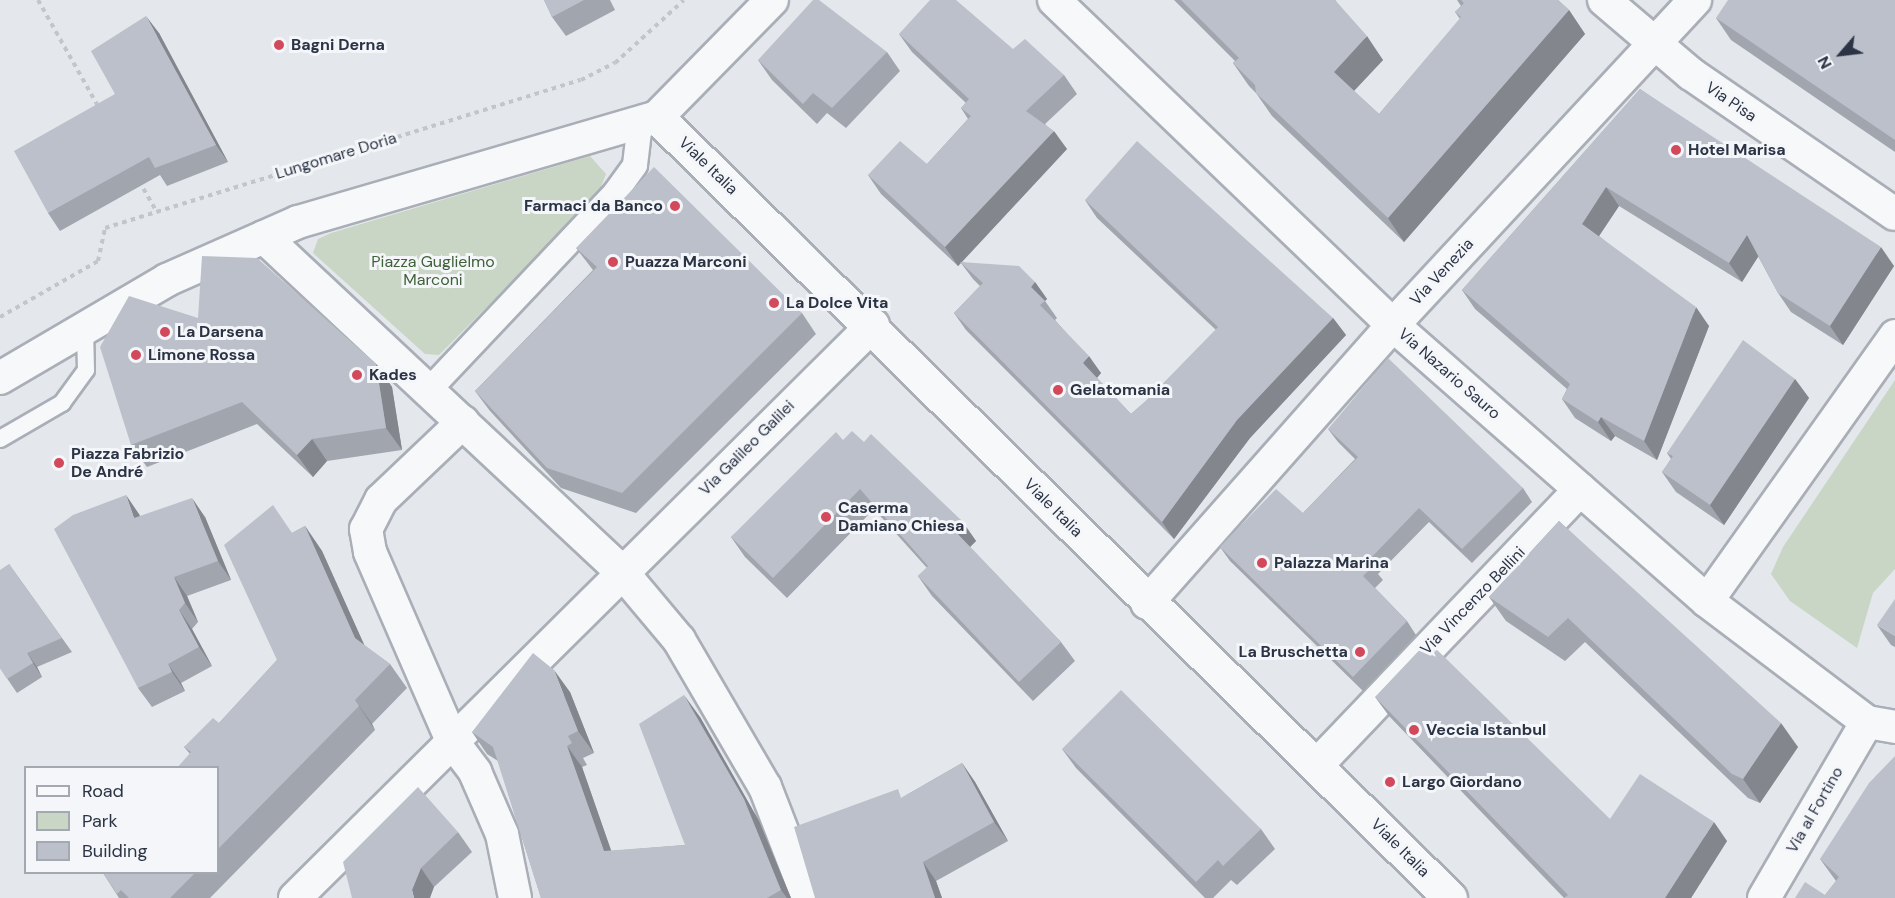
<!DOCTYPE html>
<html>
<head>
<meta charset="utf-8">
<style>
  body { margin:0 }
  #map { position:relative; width:1895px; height:898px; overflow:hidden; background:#e4e7ec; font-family:"DM Sans",sans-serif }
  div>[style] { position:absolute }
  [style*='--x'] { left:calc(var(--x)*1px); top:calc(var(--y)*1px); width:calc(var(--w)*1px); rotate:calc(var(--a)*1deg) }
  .green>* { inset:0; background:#c9d6c5 }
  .path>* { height:4px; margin-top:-2px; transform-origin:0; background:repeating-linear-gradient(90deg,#c2c5cb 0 4.5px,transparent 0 9px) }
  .roads { filter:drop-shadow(2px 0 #a9aeb7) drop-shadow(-2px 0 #a9aeb7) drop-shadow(0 2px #a9aeb7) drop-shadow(0 -2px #a9aeb7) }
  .service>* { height:16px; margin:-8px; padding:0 8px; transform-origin:8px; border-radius:8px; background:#f7f8fa }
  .pedestrian>* { height:24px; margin:-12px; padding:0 12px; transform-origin:12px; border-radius:12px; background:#f7f8fa }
  .minor>* { height:32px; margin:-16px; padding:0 16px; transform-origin:16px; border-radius:16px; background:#f7f8fa }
  .tertiary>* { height:33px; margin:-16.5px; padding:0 16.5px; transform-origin:16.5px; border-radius:16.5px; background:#f7f8fa }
  .wall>* { inset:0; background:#a1a5ae }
  .shaded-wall>* { inset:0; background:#83868d }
  .building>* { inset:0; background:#bbc0ca }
  .dots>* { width:16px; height:16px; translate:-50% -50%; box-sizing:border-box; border:3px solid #f4f6f9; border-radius:50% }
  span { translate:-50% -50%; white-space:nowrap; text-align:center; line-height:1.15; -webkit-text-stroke:6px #f4f6f9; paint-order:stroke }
  .poi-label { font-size:16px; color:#2b3445; font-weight:700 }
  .left { translate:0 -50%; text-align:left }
  .right { translate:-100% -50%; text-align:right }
  .street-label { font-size:16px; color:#2b3445 }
  .park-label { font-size:16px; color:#3f6138 }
  .legend { position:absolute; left:24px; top:766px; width:195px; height:108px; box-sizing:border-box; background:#f4f6f9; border:2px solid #a4a8b1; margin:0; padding:8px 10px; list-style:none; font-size:18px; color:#2b3445 }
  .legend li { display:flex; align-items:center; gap:12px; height:30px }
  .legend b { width:30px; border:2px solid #a4a8b1 }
  .north { position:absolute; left:1811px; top:24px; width:60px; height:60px; -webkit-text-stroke:4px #f4f6f9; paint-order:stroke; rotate:242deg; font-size:16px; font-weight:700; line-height:24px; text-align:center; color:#2b3445 }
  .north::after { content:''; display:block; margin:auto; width:21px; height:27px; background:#2b3445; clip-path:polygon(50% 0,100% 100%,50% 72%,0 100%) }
</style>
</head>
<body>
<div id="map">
  <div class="green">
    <i style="clip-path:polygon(590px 156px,606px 174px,597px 197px,439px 355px,425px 354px,313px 253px,318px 239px,331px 233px)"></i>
    <i style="clip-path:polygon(1895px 380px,1895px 569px,1873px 593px,1857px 648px,1790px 601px,1771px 574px,1783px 547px)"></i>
  </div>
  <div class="path">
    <i style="--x:38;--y:0;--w:122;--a:60.5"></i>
    <i style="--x:139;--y:181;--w:36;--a:60"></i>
    <i style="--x:0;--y:317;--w:113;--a:-29.7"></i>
    <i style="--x:98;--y:261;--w:34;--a:-78"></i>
    <i style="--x:105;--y:228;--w:498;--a:-17.3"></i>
    <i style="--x:581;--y:80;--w:38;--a:-27"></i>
    <i style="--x:615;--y:63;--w:93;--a:-42.4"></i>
  </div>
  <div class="roads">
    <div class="service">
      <i style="--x:0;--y:439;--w:72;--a:-30.1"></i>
      <i style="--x:62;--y:403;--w:41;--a:-54"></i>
      <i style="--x:86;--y:370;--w:42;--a:-91.4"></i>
    </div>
    <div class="pedestrian">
      <i style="--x:429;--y:390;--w:271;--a:-46.6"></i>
      <i style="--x:615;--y:193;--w:34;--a:-54"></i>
      <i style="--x:635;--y:165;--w:42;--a:-83.2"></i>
    </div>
    <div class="minor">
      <i style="--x:1054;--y:0;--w:470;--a:43.8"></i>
      <i style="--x:1393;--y:325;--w:418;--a:41.3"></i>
      <i style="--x:1707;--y:601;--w:201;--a:37.1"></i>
      <i style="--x:1867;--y:722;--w:28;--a:10"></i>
      <i style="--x:1604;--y:0;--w:114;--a:40.4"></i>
      <i style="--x:1691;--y:74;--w:247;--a:34.5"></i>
      <i style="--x:264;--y:237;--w:490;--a:43.1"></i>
      <i style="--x:622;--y:572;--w:89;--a:50"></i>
      <i style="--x:679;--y:640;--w:170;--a:59.7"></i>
      <i style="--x:765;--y:787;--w:119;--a:68.8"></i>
      <i style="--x:0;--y:378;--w:194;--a:-30.4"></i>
      <i style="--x:167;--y:280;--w:143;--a:-23.9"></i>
      <i style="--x:298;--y:222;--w:374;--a:-16.3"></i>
      <i style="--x:657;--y:117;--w:164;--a:-45.5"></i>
      <i style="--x:463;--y:422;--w:113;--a:136.4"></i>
      <i style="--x:381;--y:500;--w:33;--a:117"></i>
      <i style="--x:366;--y:529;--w:23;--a:80"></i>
      <i style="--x:370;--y:552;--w:206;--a:66.5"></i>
      <i style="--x:452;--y:741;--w:39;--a:53"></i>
      <i style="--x:475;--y:772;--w:68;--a:66.5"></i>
      <i style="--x:502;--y:834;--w:65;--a:78.5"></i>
      <i style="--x:1707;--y:601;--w:325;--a:-54.6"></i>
      <i style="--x:1147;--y:603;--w:371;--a:-48.5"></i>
      <i style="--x:1393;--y:325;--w:444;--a:-47.1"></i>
      <i style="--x:1317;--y:765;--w:381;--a:-46.3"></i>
      <i style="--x:295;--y:898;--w:814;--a:-44.75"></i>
      <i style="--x:1764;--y:898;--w:204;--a:-59.7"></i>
    </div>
    <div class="tertiary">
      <i style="--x:657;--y:117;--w:1113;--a:44.56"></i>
    </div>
  </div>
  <div class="wall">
    <i style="clip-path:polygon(544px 0,610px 0,615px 10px,566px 36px,552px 17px)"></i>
    <i style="clip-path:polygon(1174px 0,1335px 0,1383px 60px,1354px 91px,1379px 114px,1460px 19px,1455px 12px,1461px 6px,1457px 0,1558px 0,1569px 10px,1585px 34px,1404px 242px,1272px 116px,1256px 93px,1249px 86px,1233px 63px,1235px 61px)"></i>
    <i style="clip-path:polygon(1895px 0,1895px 152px,1731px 40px,1716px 18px)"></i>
    <i style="clip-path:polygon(159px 33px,228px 162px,167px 186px,160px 175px,60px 231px,48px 213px,115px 94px)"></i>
    <i style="clip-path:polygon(899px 34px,1013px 49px,1064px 75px,1077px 94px,1045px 124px,1067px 149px,962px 262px,1035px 282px,1047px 299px,1045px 301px,1057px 318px,1055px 320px,1101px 373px,1097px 378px,1131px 414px,1147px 400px,1216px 330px,1097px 218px,1085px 200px,1333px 318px,1346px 335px,1250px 438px,1174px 539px,966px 330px,954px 313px,980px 286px,973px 279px,961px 263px,958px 266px,881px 194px,868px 175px,927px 164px,968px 119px,961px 108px,966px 103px,912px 52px)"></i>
    <i style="clip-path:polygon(887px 52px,900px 71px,846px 128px,827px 113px,817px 124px,772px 80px,758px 60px)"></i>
    <i style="clip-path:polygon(1640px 89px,1894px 266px,1843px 345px,1791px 312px,1778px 293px,1758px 256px,1742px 282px,1619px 206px,1599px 236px,1709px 326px,1657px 460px,1615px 436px,1611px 441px,1575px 418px,1562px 399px,1567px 389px,1475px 309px,1462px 290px)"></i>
    <i style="clip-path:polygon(576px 248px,802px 313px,816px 334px,636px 513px,561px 488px,490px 411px,475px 391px,593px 270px)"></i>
    <i style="clip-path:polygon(198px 318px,376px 364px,392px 387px,402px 450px,327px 461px,313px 477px,257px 424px,147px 467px,131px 445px)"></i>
    <i style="clip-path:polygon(1795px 379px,1809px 398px,1724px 525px,1676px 492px,1662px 472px,1671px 459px,1667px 453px)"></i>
    <i style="clip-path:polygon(1328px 429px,1523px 488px,1532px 502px,1472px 563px,1429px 522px,1378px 574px,1383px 580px,1375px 588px,1407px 621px,1416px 635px,1363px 691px,1230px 561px,1220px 547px,1303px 513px,1355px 459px,1338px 442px)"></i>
    <i style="clip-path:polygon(843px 440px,864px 442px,962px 521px,976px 541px,970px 547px,1061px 642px,1075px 661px,1033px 701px,932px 596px,918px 576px,927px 568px,874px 509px,787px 598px,745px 557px,731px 537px)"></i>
    <i style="clip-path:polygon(139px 514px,140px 516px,205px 517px,231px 580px,187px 596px,198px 622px,192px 629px,212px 666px,181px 683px,185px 691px,152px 707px,138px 688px)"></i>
    <i style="clip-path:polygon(1559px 521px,1798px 747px,1760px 803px,1748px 798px,1585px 642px,1565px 661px,1506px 621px,1489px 597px)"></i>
    <i style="clip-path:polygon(305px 526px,322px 551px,364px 645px,390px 664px,407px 688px,372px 724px,375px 730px,210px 898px,119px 898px,103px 873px,218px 873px,218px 768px,190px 754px,184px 747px,219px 723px,277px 660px,292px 533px)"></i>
    <i style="clip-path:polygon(9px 564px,72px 652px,37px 667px,42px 677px,17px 693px,0 668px)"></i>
    <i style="clip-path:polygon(1877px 625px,1895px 636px,1895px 647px,1891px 645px)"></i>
    <i style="clip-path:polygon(570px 692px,594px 753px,583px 758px,587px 765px,582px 767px,611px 851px,685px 845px,700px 717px,759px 821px,791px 898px,541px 898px,498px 761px,487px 754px,472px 732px)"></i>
    <i style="clip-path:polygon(1375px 697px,1610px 819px,1727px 841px,1691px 898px,1564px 898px,1389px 716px)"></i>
    <i style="clip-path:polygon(1062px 749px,1261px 829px,1275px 849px,1237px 885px,1231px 880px,1213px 898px,1205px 898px,1076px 768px)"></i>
    <i style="clip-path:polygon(962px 763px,975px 782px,1008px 841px,936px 881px,942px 898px,815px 898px,903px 797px)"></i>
    <i style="clip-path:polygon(458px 832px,472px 852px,434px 887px,352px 898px)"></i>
    <i style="clip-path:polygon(1820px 859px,1895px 898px,1825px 895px,1836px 881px)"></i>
  </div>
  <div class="shaded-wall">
    <i style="clip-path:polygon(1569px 10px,1585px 34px,1404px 242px,1388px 218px)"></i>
    <i style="clip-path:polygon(146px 16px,159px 33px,228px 162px,216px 145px)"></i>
    <i style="clip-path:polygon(1367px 36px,1383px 60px,1350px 95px,1334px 72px)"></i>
    <i style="clip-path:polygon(1054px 131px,1067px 149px,958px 266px,945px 247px)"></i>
    <i style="clip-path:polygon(1606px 187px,1619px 206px,1595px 242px,1582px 224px)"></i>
    <i style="clip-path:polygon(1747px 235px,1760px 254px,1742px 282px,1729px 263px)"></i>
    <i style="clip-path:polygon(1881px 247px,1894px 266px,1843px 345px,1830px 326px)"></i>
    <i style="clip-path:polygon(1035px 282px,1047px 299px,1045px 301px,1031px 287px)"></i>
    <i style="clip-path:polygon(1696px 307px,1709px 326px,1657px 460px,1644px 441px)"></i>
    <i style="clip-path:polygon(1333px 318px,1346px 335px,1250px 438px,1174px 539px,1162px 522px,1237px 420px)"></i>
    <i style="clip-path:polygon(1089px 356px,1101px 373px,1095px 380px,1083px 363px)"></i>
    <i style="clip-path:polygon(376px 364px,392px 387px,402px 450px,386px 428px)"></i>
    <i style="clip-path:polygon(1795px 379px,1809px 398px,1724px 525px,1710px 505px)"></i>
    <i style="clip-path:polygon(1601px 417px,1615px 436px,1611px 441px,1598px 422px)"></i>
    <i style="clip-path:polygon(312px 439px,327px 461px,313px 477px,297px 455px)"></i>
    <i style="clip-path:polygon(126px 495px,139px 514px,148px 537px,134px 518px)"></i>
    <i style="clip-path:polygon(192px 498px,205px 517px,231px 580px,218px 561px)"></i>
    <i style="clip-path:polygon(962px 521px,976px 541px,968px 549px,954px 530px)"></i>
    <i style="clip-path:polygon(305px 526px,322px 551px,372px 662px,355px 638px)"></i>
    <i style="clip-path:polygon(174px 577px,187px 596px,198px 622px,185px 603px)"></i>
    <i style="clip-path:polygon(179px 610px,192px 629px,212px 666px,199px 647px)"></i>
    <i style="clip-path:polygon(27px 653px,37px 667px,42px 677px,33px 663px)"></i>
    <i style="clip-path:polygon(168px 664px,181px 683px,185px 691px,172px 672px)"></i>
    <i style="clip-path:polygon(554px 670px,570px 692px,594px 753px,578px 731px)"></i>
    <i style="clip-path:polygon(684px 695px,700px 717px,759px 821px,791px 898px,787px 898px,781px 890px)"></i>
    <i style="clip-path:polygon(355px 700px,372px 724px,375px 730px)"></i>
    <i style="clip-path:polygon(1781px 723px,1798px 747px,1760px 803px,1743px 779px)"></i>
    <i style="clip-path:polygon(567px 746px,582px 767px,619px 873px,604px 851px)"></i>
    <i style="clip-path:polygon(962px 763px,975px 782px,1008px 841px,994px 822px)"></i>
    <i style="clip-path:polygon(1714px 822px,1727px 841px,1691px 898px,1665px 898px)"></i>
    <i style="clip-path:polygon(923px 862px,936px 881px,942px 898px,935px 898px)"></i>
    <i style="clip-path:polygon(421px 868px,434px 887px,430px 898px,414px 898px,412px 890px)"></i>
  </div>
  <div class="building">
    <i style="clip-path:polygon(544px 0,584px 0,552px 17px)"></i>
    <i style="clip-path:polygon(813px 0,819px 0,887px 52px,832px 108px,813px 93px,803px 104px,758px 60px)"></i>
    <i style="clip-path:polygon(930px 0,956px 0,1013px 49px,1025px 39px,1064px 75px,1026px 111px,1054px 131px,945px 247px,868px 175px,900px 141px,927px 164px,971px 116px,961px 108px,969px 99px,899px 34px)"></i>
    <i style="clip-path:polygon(1181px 0,1335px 0,1367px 36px,1334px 72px,1379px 114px,1461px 17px,1455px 12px,1464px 3px,1461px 0,1558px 0,1569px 10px,1388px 218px,1256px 93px,1255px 85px,1233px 63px,1239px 58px)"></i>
    <i style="clip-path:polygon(1728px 0,1895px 0,1895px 140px,1716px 18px)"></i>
    <i style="clip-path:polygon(146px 16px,216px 145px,155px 168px,149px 157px,48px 213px,14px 151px,115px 94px,91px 51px)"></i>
    <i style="clip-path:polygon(1640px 89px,1881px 247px,1830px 326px,1778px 293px,1747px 235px,1729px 263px,1606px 187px,1582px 224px,1696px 307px,1644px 441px,1601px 417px,1598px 422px,1562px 399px,1570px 384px,1462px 290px)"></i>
    <i style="clip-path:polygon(1137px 141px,1333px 318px,1237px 420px,1162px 522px,954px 313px,983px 283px,960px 262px,1019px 266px,1035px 282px,1031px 287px,1045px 301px,1040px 305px,1089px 356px,1083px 363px,1131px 414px,1147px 400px,1218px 327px,1085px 200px)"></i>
    <i style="clip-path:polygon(654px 167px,802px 313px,622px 493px,547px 468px,475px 391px,597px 267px,576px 248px)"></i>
    <i style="clip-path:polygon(202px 256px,257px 258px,376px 364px,386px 428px,312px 439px,297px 455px,242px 402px,131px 445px,100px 347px,129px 296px,198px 318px)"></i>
    <i style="clip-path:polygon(1743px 340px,1795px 379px,1710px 505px,1662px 472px,1673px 456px,1667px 453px)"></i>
    <i style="clip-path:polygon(1388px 358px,1523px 488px,1462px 549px,1419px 508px,1367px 562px,1373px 566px,1363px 576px,1407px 621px,1353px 677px,1220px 547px,1276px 489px,1303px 513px,1358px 457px,1328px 429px)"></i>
    <i style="clip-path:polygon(852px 431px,864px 442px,871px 434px,962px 521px,954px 530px,1061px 642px,1019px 682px,918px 576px,928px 566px,860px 489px,773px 578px,731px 537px,836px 432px,843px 440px)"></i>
    <i style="clip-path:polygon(126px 495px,134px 518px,192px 498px,218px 561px,174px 577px,185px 603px,179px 610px,199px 647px,168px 664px,172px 672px,138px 688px,54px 529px,73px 515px)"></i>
    <i style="clip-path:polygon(273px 505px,292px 533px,305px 526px,355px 638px,390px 664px,355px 700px,359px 706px,218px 849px,218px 768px,177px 768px,191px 752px,184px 747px,213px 718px,219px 723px,277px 660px,224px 545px)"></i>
    <i style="clip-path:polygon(1559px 521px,1781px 723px,1743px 779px,1732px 774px,1568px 618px,1548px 637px,1489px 597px)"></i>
    <i style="clip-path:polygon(9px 564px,62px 638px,27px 653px,33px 663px,7px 679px,0 668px,0 570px)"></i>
    <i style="clip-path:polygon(1895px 599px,1895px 636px,1877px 625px)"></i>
    <i style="clip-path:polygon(1428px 641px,1610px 819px,1640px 774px,1714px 822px,1665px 898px,1564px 898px,1568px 895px,1375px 697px)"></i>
    <i style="clip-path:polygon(533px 653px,554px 670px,578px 731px,568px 736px,572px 743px,567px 746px,604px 851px,685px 845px,639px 724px,684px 695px,744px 799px,781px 890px,767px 898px,541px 898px,493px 747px,472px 732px)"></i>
    <i style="clip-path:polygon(1121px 690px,1261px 829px,1223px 866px,1218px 860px,1196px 882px,1062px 749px)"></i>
    <i style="clip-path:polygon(1895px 756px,1895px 898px,1795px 898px,1805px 882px,1825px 895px,1839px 877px,1820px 859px,1869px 783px)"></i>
    <i style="clip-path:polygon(962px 763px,994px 822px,923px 862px,935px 898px,815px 898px,794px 827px,898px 789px,901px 798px)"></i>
    <i style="clip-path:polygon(418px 787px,458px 832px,421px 868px,412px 890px,414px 898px,352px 898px,343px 862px)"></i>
    <i style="clip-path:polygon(103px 873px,195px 873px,170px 898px,129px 898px,121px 890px,117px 894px)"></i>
  </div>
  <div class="dots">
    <i style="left:279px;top:45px;background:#d1495b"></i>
    <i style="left:1676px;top:150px;background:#d1495b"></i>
    <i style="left:675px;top:206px;background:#d1495b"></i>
    <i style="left:613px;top:262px;background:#d1495b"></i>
    <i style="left:774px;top:303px;background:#d1495b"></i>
    <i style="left:165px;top:332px;background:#d1495b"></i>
    <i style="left:136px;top:355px;background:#d1495b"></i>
    <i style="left:357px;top:375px;background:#d1495b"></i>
    <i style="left:1058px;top:390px;background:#d1495b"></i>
    <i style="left:59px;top:463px;background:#d1495b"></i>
    <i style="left:826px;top:517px;background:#d1495b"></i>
    <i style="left:1262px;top:563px;background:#d1495b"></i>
    <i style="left:1360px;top:652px;background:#d1495b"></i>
    <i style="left:1414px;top:730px;background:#d1495b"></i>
    <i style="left:1390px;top:782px;background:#d1495b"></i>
  </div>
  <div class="poi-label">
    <span class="left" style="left:291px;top:45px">Bagni Derna</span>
    <span class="left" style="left:1688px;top:150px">Hotel Marisa</span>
    <span class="right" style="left:663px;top:206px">Farmaci da Banco</span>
    <span class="left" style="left:625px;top:262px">Puazza Marconi</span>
    <span class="left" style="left:786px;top:303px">La Dolce Vita</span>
    <span class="left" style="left:177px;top:332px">La Darsena</span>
    <span class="left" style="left:148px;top:355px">Limone Rossa</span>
    <span class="left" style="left:369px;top:375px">Kades</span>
    <span class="left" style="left:1070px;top:390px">Gelatomania</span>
    <span class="left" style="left:71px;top:463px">Piazza Fabrizio<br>De André</span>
    <span class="left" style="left:838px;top:517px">Caserma<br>Damiano Chiesa</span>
    <span class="left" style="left:1274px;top:563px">Palazza Marina</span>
    <span class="right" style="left:1348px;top:652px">La Bruschetta</span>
    <span class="left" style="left:1426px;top:730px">Veccia Istanbul</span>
    <span class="left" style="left:1402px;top:782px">Largo Giordano</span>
  </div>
  <div class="street-label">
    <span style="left:1731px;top:102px;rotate:34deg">Via Pisa</span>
    <span style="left:336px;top:156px;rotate:-17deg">Lungomare Doria</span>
    <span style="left:708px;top:166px;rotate:44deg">Viale Italia</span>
    <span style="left:1442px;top:272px;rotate:-47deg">Via Venezia</span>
    <span style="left:1449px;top:374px;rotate:41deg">Via Nazario Sauro</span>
    <span style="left:747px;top:448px;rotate:-45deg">Via Galileo Galilei</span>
    <span style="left:1053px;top:508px;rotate:45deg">Viale Italia</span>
    <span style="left:1473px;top:601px;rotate:-46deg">Via Vincenzo Bellini</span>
    <span style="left:1815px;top:810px;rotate:-60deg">Via al Fortino</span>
    <span style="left:1400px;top:848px;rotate:45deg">Viale Italia</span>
  </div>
  <div class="park-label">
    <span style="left:433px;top:271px">Piazza Guglielmo<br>Marconi</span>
  </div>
  <ul class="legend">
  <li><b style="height:8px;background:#f7f8fa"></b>Road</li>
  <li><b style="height:16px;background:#c9d6c5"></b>Park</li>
  <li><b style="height:16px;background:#bbc0ca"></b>Building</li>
  </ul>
  <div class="north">N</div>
</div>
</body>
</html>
